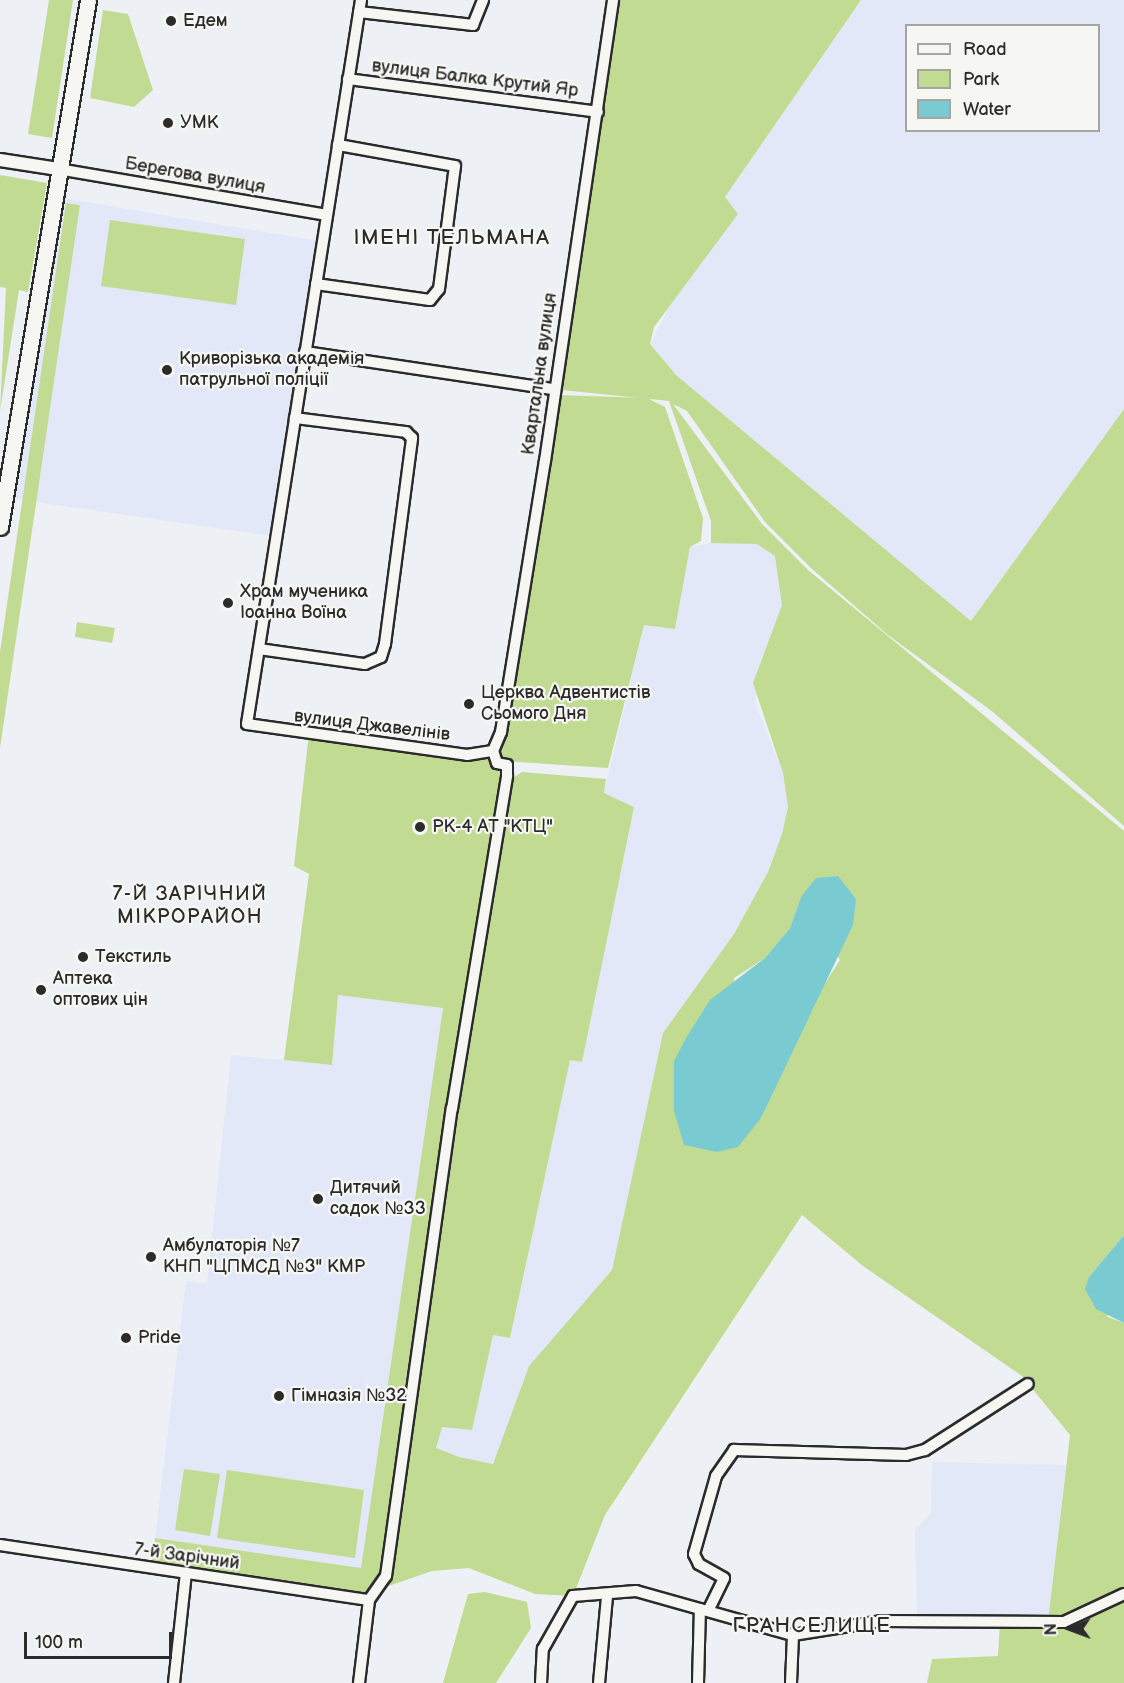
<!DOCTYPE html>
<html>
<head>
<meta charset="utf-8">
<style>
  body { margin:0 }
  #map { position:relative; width:1124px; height:1683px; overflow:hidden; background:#edf0f4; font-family:"Balsamiq Sans",sans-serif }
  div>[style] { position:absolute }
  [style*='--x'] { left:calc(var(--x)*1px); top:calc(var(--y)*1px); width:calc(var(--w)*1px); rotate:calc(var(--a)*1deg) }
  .built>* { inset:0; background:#e2e8f7 }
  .green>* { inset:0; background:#c2db92 }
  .water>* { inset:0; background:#7acbd1 }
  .roads { filter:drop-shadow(2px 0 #2b2b2b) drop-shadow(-2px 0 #2b2b2b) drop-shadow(0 2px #2b2b2b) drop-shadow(0 -2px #2b2b2b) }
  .minor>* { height:10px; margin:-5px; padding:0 5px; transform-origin:5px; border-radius:5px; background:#f6f6f2 }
  .tertiary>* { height:12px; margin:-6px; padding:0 6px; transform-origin:6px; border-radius:6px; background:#f6f6f2 }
  .secondary>* { height:15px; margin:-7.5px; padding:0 7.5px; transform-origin:7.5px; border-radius:7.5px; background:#f6f6f2 }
  .dots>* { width:16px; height:16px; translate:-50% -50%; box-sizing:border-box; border:3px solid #f6f6f2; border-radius:50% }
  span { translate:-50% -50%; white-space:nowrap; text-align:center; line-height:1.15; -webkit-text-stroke:4.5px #f6f6f2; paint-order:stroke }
  .poi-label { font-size:18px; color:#2b2b2b }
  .left { translate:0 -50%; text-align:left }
  .street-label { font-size:18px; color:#2b2b2b }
  .neighbourhood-label { font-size:20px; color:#2b2b2b; letter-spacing:1.5px }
  .quarter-label { font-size:21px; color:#2b2b2b; letter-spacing:1.5px }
  .legend { position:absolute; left:905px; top:24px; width:195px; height:108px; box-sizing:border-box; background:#f6f6f2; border:2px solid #a5a5a2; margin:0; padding:8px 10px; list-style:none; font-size:18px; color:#2b2b2b }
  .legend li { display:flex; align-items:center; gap:12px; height:30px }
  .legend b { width:30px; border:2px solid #a5a5a2 }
  .north { position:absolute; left:1040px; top:1599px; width:60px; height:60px; -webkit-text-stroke:4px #f6f6f2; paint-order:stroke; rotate:269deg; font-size:16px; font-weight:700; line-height:24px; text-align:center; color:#2b2b2b }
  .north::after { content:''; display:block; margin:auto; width:21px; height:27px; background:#2b2b2b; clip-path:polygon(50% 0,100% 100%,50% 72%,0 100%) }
  .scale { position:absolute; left:24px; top:1632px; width:148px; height:27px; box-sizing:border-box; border:3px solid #2b2b2b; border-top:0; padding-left:8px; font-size:18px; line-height:21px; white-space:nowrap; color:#2b2b2b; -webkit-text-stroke:4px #f6f6f2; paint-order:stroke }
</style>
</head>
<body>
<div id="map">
  <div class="built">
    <i style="clip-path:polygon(evenodd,861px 0,1124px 0,1124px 409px,971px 621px,676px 375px,650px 345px,725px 197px,861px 0,906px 26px,1098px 26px,1098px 130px,906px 130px,906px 26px)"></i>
    <i style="clip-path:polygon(62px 198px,319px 241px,272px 536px,15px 499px)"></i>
    <i style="clip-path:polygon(724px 540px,757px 544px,775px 555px,782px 578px,782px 605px,760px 664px,755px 703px,783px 773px,788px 807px,782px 834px,768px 872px,734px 934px,663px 1033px,612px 1270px,529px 1366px,493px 1464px,459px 1457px,436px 1448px,441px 1427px,472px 1430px,493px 1335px,510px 1338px,570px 1059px,582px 1062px,634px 807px,604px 793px,644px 624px,675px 629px,690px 547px)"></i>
    <i style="clip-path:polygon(338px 995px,443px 1007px,361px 1568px,155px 1538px,186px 1281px,207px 1284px,208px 1274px,231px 1055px,332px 1065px)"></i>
    <i style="clip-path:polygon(932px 1462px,1066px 1465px,1048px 1621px,917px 1622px,915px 1530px,931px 1513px)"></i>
  </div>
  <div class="green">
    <i style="clip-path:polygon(49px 0,73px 0,52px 138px,28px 134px)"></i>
    <i style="clip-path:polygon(evenodd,613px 0,861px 0,725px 197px,738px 214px,654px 327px,650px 344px,676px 375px,971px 621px,1124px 409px,1124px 826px,993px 712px,888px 635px,811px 568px,765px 522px,687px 411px,673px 404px,762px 524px,808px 570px,1124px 831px,1124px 1235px,1089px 1277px,1108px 1317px,1124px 1323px,1124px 1683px,927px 1683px,932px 1659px,998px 1656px,1000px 1622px,1048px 1621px,1070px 1435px,1022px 1376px,863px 1266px,802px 1215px,605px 1515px,573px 1596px,535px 1594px,469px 1568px,432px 1571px,380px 1589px,369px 1600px,151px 1568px,155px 1538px,361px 1568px,443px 1008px,338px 995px,332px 1065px,284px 1060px,309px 874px,294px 866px,309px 733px,467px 755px,493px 751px,507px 765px,457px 1104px,510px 780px,522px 772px,606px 779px,604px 793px,634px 807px,582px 1062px,570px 1060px,510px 1338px,493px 1335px,472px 1430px,442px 1427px,436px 1448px,459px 1457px,493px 1464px,529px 1366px,612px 1270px,663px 1033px,734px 934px,768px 872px,782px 834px,788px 807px,783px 773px,753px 683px,782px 605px,775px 556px,757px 544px,711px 543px,711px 521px,669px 401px,552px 389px,613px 0,801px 898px,840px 960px,813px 1002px,761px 1118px,734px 978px,765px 958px,790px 928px,801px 898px)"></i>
    <i style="clip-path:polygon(103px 10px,128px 14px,153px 90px,134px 107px,90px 98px)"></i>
    <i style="clip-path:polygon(0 175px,47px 183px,28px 292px,19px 290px,0 411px,6px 288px,0 287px)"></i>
    <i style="clip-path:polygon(66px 203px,80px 205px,0 748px,0 652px)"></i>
    <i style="clip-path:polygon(110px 220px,245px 239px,236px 305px,101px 286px)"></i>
    <i style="clip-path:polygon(557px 395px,647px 398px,665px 407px,703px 518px,701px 541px,690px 547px,675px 629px,644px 625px,608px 768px,503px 761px,500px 751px)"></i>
    <i style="clip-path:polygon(77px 622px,115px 628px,112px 643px,75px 637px)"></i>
    <i style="clip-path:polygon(184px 1469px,220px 1474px,210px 1536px,175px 1530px)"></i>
    <i style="clip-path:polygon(227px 1470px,364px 1490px,355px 1558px,217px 1538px)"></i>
    <i style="clip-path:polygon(485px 1592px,527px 1602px,531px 1628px,496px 1683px,443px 1683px,468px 1594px)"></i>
  </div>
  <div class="water">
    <i style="clip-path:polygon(838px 876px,856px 899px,853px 925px,761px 1118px,738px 1147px,717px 1152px,684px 1145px,674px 1111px,674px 1061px,686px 1038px,710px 1000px,765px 958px,790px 928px,801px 897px,816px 878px)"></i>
    <i style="clip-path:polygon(1124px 1235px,1124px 1323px,1096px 1309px,1085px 1289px,1089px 1277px)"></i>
  </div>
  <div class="roads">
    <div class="minor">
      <i style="--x:361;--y:0;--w:733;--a:98.95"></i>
      <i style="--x:247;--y:724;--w:222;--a:8"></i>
      <i style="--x:467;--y:755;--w:26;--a:-9"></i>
      <i style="--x:359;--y:12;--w:115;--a:6.5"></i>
      <i style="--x:473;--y:25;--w:27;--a:-68"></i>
      <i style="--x:348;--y:79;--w:252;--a:7.5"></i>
      <i style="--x:58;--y:169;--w:273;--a:9.7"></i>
      <i style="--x:316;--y:284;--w:115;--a:8"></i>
      <i style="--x:430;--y:300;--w:14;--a:-51"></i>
      <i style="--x:439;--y:289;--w:124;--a:-82.6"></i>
      <i style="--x:455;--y:166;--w:119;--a:-169.8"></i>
      <i style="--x:305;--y:352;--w:250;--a:8.5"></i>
      <i style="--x:259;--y:649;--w:107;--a:8.1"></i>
      <i style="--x:365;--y:664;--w:17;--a:-24"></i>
      <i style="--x:381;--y:657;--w:14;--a:-73"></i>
      <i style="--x:385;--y:644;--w:208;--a:-82.5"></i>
      <i style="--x:412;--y:438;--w:8;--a:-135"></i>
      <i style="--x:406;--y:432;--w:112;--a:-172.8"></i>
      <i style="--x:493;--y:751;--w:21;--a:-67"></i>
      <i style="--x:501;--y:732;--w:275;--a:-80.8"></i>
      <i style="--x:545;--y:461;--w:466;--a:-81.6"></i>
      <i style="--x:0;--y:1545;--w:373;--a:8.5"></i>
      <i style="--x:369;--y:1600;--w:29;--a:-55"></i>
      <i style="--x:386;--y:1576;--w:472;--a:-82"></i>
      <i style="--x:452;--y:1109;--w:338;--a:-80.6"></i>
      <i style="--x:507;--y:775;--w:10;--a:-90"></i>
      <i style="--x:507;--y:765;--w:10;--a:-169"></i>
      <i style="--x:497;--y:763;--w:13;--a:-108"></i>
      <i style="--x:709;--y:1609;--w:34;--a:-64"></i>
      <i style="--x:724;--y:1578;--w:29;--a:-151"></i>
      <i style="--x:699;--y:1564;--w:11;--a:-117"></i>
      <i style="--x:694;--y:1554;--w:81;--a:-74.2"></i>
      <i style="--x:716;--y:1476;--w:32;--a:-55"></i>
      <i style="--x:734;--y:1450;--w:172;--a:1.7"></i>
      <i style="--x:906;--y:1455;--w:20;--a:-15"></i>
      <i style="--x:925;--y:1450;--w:122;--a:-32.7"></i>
      <i style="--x:174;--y:1683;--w:111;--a:-83.8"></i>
      <i style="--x:359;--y:1683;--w:84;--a:-83.1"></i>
      <i style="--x:541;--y:1683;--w:34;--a:-87"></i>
      <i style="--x:543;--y:1649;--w:61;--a:-60.5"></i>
      <i style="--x:573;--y:1596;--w:63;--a:-4.5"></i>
      <i style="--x:636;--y:1591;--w:163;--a:15.7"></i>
      <i style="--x:793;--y:1635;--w:89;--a:-9"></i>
      <i style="--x:881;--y:1621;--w:183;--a:0.3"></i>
      <i style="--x:1064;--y:1622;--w:66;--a:-25"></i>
      <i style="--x:599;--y:1683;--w:87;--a:-84.7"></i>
      <i style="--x:698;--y:1683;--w:74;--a:-88.5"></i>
      <i style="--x:791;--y:1683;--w:48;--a:-87.6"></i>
    </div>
    <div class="tertiary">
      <i style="--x:0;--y:160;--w:59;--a:8.8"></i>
    </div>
    <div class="secondary">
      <i style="--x:0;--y:527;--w:534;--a:-80.52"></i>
    </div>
  </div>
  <div class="dots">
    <i style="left:171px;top:21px;background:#2b2b2b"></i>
    <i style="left:168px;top:123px;background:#2b2b2b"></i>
    <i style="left:167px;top:370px;background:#2b2b2b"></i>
    <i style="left:228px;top:603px;background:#2b2b2b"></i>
    <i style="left:469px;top:704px;background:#2b2b2b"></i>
    <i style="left:420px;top:827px;background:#2b2b2b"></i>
    <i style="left:83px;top:957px;background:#2b2b2b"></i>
    <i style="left:41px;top:990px;background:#2b2b2b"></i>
    <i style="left:318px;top:1199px;background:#2b2b2b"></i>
    <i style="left:151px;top:1257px;background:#2b2b2b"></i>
    <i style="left:126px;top:1338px;background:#2b2b2b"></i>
    <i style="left:279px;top:1396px;background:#2b2b2b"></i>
  </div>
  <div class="poi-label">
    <span class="left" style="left:183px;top:21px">Едем</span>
    <span class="left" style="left:180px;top:123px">УМК</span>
    <span class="left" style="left:179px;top:370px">Криворізька академія<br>патрульної поліції</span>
    <span class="left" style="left:240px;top:603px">Храм мученика<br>Іоанна Воїна</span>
    <span class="left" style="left:481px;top:704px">Церква Адвентистів<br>Сьомого Дня</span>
    <span class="left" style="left:432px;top:827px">РК-4 АТ "КТЦ"</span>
    <span class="left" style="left:95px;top:957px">Текстиль</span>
    <span class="left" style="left:53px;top:990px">Аптека<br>оптових цін</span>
    <span class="left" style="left:330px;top:1199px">Дитячий<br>садок №33</span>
    <span class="left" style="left:163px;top:1257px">Амбулаторія №7<br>КНП "ЦПМСД №3" КМР</span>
    <span class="left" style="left:138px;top:1338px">Pride</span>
    <span class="left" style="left:291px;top:1396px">Гімназія №32</span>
  </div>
  <div class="street-label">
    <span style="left:475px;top:79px;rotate:7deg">вулиця Балка Крутий Яр</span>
    <span style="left:195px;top:176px;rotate:10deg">Берегова вулиця</span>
    <span style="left:540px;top:374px;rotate:-82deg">Квартальна вулиця</span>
    <span style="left:372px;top:726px;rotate:7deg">вулиця Джавелінів</span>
    <span style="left:187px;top:1557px;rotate:8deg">7-й Зарічний</span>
  </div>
  <div class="neighbourhood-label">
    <span style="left:190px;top:906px">7-Й ЗАРІЧНИЙ<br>МІКРОРАЙОН</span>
  </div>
  <div class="quarter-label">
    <span style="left:452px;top:238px">ІМЕНІ ТЕЛЬМАНА</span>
    <span style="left:812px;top:1626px">ГРАНСЕЛИЩЕ</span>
  </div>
  <ul class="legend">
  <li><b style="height:8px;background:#f6f6f2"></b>Road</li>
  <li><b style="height:16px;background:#c2db92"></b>Park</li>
  <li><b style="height:16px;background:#7acbd1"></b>Water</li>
  </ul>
  <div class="north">N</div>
  <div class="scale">100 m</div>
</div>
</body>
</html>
